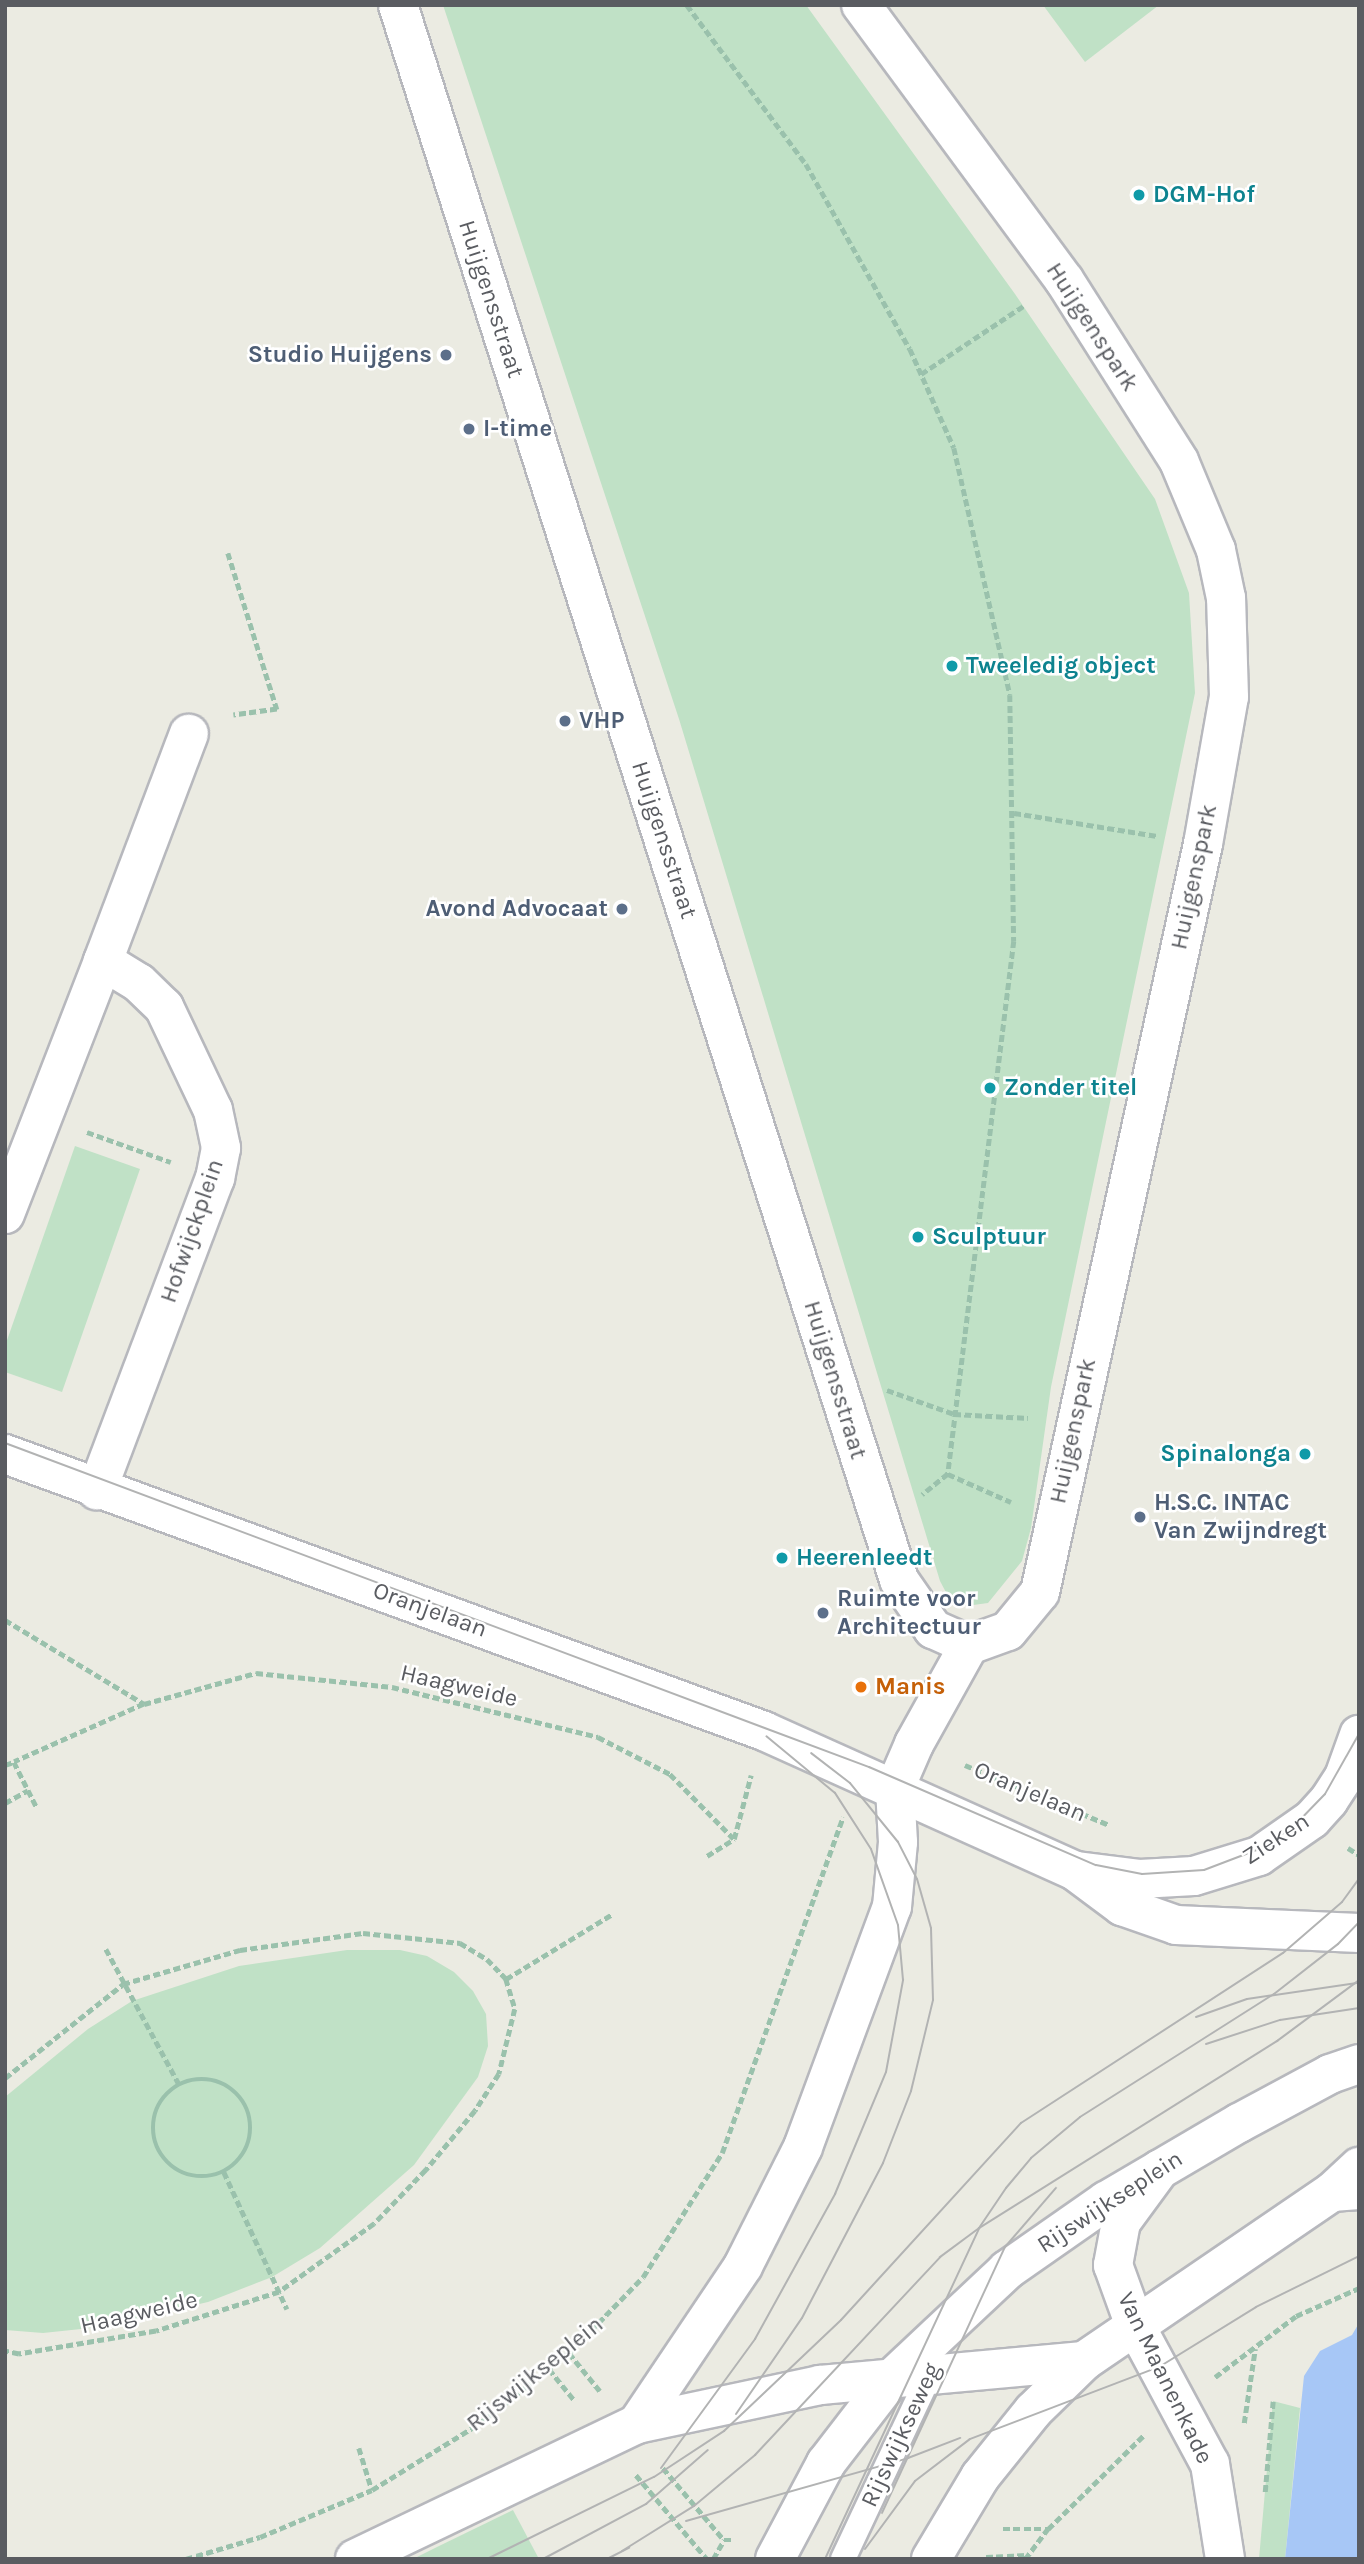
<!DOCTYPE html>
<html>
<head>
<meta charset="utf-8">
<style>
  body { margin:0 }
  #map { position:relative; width:1364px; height:2564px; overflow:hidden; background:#ebebe2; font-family:Karla,sans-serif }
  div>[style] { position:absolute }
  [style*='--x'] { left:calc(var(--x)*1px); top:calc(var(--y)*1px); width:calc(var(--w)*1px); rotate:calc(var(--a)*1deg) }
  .green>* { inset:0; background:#c0e1c6 }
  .water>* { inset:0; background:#a7c7f6 }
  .path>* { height:4.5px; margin-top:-2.25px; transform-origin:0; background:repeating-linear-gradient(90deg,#9ac1ac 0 7px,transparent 0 10.5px) }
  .path>.ring { margin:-2.25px; padding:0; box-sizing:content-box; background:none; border:4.5px solid #9ac1ac; border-radius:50% }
  .roads { filter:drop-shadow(2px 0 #b7b8bd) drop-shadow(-2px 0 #b7b8bd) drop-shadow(0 2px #b7b8bd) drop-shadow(0 -2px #b7b8bd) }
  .service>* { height:24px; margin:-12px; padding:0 12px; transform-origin:12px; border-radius:12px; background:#fff }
  .minor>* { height:38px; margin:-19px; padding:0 19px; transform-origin:19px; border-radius:19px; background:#fff }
  .secondary>* { height:38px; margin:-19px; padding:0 19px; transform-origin:19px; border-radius:19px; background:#fff }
  .tram>* { height:2px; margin:-1px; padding:0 1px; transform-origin:1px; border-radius:1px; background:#b2b3b3 }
  .dots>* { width:19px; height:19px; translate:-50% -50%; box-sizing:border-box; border:4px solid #fff; border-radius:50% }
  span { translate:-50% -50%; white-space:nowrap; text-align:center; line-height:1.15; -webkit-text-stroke:5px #fff; paint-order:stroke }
  .culture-label { font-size:24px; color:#0d838f; font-weight:700 }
  .left { translate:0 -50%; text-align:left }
  .right { translate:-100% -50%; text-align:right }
  .street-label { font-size:24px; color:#5a5c61 }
  .service-label { font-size:24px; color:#4e5e75; font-weight:700 }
  .food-label { font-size:24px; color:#c56008; font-weight:700 }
  .frame { position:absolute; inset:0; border:7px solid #5a5c61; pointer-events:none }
</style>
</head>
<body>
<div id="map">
  <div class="green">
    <i style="clip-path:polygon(443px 5px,806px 5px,1015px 294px,1155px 499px,1189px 593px,1195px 693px,1051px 1387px,1031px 1528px,1022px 1561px,988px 1603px,966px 1606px,949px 1598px,940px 1581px,679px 719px)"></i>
    <i style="clip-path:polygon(1043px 5px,1159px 5px,1085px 62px)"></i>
    <i style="clip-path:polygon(75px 1146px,140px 1169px,62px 1392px,5px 1372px,5px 1346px)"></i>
    <i style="clip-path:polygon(347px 1950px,400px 1950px,427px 1956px,454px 1972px,473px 1991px,486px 2014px,488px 2046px,478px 2077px,414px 2165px,320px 2248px,272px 2277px,208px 2302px,100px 2327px,43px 2333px,5px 2330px,5px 2097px,88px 2029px,132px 2001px,239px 1966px)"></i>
    <i style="clip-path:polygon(1273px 2401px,1300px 2408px,1285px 2559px,1259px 2559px)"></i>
    <i style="clip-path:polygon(513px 2510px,539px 2559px,413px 2559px,437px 2547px)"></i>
  </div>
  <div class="water">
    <i style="clip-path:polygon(1359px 2323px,1359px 2559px,1285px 2559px,1304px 2376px,1320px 2351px,1352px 2335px)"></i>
  </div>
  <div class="path">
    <i style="--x:687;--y:5;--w:199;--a:53.2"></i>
    <i style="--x:806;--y:164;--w:212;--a:60.7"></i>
    <i style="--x:910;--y:349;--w:108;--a:66"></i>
    <i style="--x:954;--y:448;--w:253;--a:77.2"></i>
    <i style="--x:1010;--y:695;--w:246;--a:89.1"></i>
    <i style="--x:1014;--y:941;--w:537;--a:97.06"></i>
    <i style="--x:948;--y:1474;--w:33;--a:141"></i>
    <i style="--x:921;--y:374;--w:125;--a:-33.6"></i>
    <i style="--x:228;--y:553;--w:164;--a:72.6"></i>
    <i style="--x:277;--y:709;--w:44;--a:172.2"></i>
    <i style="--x:1014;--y:813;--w:145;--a:9.1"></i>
    <i style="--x:87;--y:1132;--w:89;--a:19.7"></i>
    <i style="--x:887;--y:1390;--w:71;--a:19.7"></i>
    <i style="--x:954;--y:1414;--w:74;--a:3.1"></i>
    <i style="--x:948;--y:1474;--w:69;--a:24"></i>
    <i style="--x:5;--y:1620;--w:162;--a:31.1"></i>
    <i style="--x:144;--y:1704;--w:142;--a:156"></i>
    <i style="--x:14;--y:1762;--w:51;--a:63.4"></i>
    <i style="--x:144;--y:1704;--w:116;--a:-15.5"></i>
    <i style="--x:256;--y:1673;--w:137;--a:5.9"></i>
    <i style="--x:392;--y:1687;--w:212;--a:13.6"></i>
    <i style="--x:598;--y:1737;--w:81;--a:27.2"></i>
    <i style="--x:670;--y:1774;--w:91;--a:45.4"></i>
    <i style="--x:5;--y:1765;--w:9;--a:-18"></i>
    <i style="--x:965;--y:1765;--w:156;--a:22.6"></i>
    <i style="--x:5;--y:1803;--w:26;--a:-29"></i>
    <i style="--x:1348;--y:1848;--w:13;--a:32"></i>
    <i style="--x:707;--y:1856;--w:32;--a:-32"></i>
    <i style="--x:734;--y:1839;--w:66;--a:-75.1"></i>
    <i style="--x:106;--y:1949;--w:153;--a:61.6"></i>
    <i style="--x:506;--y:1979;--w:123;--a:-31.4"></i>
    <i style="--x:5;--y:2078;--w:151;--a:-38.5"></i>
    <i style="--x:123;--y:1984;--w:122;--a:-16.2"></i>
    <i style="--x:240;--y:1950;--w:124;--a:-7.9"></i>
    <i style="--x:363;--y:1933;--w:98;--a:5.9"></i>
    <i style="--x:460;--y:1943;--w:31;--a:31"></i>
    <i style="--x:487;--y:1959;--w:28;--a:46"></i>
    <i style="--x:506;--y:1979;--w:31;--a:73"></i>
    <i style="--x:515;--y:2009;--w:67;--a:103.8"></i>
    <i style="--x:499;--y:2074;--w:44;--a:123"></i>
    <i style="--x:475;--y:2111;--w:77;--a:129.7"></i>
    <i style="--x:426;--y:2170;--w:75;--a:133.9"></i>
    <i style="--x:374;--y:2224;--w:117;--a:144.4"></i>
    <i style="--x:279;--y:2292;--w:129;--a:162.4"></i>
    <i style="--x:156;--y:2331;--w:139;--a:170.5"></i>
    <i style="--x:19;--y:2354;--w:14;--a:-168"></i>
    <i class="ring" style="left:153px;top:2079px;width:93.5px;height:93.5px"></i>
    <i style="--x:224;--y:2172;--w:151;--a:65.3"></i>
    <i style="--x:569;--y:2353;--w:49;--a:50.8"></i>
    <i style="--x:549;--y:2369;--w:41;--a:50.9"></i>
    <i style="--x:1215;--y:2377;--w:101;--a:-37"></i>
    <i style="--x:1296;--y:2316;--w:69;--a:-24"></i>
    <i style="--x:1244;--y:2423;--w:75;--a:-81.5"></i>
    <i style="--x:359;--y:2448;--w:44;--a:72.8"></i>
    <i style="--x:663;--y:2468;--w:94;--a:49.7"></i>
    <i style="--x:724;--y:2540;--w:9;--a:0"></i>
    <i style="--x:636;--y:2475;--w:110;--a:49.8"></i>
    <i style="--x:1265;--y:2492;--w:91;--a:-85"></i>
    <i style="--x:1003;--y:2529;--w:45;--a:0"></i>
    <i style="--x:986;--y:2557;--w:40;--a:-2.9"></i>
    <i style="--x:186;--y:2559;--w:77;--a:-16.6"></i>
    <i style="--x:260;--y:2537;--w:121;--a:-22.8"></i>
    <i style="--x:372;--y:2490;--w:127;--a:-31.8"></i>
    <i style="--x:480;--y:2423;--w:113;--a:-38.2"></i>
    <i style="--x:569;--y:2353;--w:106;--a:-45.8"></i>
    <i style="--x:643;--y:2277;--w:147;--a:-57.5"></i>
    <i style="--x:722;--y:2153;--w:357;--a:-70.2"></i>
    <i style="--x:713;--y:2559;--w:22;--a:-60"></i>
    <i style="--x:1025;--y:2559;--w:38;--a:-53"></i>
    <i style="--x:1048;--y:2529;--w:133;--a:-44.4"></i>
  </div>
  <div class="roads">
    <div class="service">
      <i style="--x:843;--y:2559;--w:213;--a:-64.8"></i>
    </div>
    <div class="minor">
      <i style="--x:398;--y:5;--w:1653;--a:72.35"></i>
      <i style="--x:899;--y:1580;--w:60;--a:55.2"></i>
      <i style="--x:933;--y:1629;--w:39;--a:24"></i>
      <i style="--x:103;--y:961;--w:243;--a:-69.3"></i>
      <i style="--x:5;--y:1214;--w:271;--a:-68.8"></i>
      <i style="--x:103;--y:961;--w:42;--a:31.4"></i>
      <i style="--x:139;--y:983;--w:35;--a:44"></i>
      <i style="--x:164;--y:1007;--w:114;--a:64.6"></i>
      <i style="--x:213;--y:1110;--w:39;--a:78"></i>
      <i style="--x:221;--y:1148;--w:31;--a:101"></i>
      <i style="--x:215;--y:1178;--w:334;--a:110.7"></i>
      <i style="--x:5;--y:1454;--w:808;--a:20.05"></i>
      <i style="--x:764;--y:1731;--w:341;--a:24.2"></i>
      <i style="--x:1075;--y:1871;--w:59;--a:36.7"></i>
      <i style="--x:1122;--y:1906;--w:57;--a:19.4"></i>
      <i style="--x:1176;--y:1925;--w:183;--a:2.5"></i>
      <i style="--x:1077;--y:1871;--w:64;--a:7.2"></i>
      <i style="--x:1140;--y:1879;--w:54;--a:-3.2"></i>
      <i style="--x:1194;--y:1876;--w:68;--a:-17.1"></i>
      <i style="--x:1259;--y:1856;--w:65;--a:-34.9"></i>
      <i style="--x:1312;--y:1819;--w:25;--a:-48"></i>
      <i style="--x:1329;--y:1800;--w:27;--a:-57"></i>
      <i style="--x:1344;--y:1777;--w:45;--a:-70.3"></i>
      <i style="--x:1160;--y:2169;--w:66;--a:126.3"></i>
      <i style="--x:1121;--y:2222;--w:44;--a:100.5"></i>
      <i style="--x:1113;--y:2265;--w:62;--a:70.1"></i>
      <i style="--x:1134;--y:2323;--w:160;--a:61.7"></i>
      <i style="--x:1210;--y:2464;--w:96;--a:81"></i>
      <i style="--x:1332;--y:2192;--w:37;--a:-43"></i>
      <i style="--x:637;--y:2424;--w:190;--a:-56.1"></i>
      <i style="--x:743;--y:2266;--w:133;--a:-63.2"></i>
      <i style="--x:803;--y:2147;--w:256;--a:-69.7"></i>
      <i style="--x:892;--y:1907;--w:65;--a:-84.7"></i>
      <i style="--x:898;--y:1842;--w:54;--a:-93.2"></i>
      <i style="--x:895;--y:1788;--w:48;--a:-66.6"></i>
      <i style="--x:914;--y:1744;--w:113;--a:-60.9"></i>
      <i style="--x:969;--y:1645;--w:41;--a:-19.7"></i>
      <i style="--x:1008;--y:1631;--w:50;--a:-50.6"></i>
      <i style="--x:1040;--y:1592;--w:766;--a:-77.71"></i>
      <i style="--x:1203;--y:844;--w:149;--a:-80"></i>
      <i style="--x:1229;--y:697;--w:99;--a:-91.7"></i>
      <i style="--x:1226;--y:598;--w:49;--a:-101.8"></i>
      <i style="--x:1216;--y:550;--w:96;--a:-112.6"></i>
      <i style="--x:1179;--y:461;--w:214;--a:-122.4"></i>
      <i style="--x:1064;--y:280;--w:342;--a:-126.4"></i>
      <i style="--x:355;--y:2559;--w:313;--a:-25.6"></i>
      <i style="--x:637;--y:2424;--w:187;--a:-12"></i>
      <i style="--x:820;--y:2385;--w:265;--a:-5.2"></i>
    </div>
    <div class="secondary">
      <i style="--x:775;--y:2559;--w:109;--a:-62"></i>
      <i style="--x:826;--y:2463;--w:105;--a:-52.4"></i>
      <i style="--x:890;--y:2380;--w:161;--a:-43.2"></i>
      <i style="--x:1007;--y:2270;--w:121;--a:-34.9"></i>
      <i style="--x:1106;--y:2201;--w:154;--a:-30.4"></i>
      <i style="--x:1239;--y:2123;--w:103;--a:-28.3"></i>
      <i style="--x:1330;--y:2074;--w:31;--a:-19"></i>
      <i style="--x:931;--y:2559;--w:96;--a:-59.1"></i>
      <i style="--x:980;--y:2477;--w:85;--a:-51.2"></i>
      <i style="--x:1033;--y:2411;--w:71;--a:-44.4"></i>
      <i style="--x:1084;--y:2361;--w:300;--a:-34.3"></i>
      <i style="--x:1332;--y:2192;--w:27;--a:-4"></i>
    </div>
  </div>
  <div class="tram">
    <i style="--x:5;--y:1443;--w:923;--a:20.56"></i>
    <i style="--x:869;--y:1767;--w:247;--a:23.4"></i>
    <i style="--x:1096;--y:1865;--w:47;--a:11.1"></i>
    <i style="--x:1142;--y:1874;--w:62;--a:-3.7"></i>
    <i style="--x:1204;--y:1870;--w:59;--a:-20.9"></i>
    <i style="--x:1259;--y:1849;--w:40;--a:-32.9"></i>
    <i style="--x:1293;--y:1827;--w:46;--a:-45.9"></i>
    <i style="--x:1325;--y:1794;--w:69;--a:-60.5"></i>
    <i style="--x:1196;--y:2017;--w:54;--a:-19.4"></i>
    <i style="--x:1247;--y:1999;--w:111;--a:-8.3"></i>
    <i style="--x:1206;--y:2044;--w:78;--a:-18"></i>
    <i style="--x:1280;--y:2020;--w:80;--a:-8.6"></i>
    <i style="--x:736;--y:2414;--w:116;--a:-55.5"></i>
    <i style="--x:802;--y:2318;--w:175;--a:-62.4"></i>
    <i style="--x:883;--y:2163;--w:77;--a:-68.7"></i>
    <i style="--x:911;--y:2091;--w:94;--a:-76.4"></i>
    <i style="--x:933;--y:2000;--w:72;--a:-91.6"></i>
    <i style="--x:931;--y:1928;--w:51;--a:-105.9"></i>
    <i style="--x:917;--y:1879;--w:42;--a:-117.2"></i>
    <i style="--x:898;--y:1842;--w:76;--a:-129.1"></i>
    <i style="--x:850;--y:1783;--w:49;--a:-142.4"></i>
    <i style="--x:661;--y:2468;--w:160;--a:-53.9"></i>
    <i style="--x:755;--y:2339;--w:166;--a:-61.1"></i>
    <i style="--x:835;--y:2194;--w:132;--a:-67.3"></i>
    <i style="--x:886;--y:2072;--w:94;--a:-79.5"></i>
    <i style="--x:903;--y:1980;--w:55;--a:-95.2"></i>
    <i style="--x:898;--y:1925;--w:81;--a:-109.6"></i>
    <i style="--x:871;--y:1849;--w:67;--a:-122.7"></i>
    <i style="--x:835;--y:1793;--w:89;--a:-140.4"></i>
    <i style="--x:882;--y:2513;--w:293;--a:-65.2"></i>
    <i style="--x:1005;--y:2247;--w:78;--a:-49.2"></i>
    <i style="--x:686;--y:2521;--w:231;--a:-15.8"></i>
    <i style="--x:908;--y:2458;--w:56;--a:-21"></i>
    <i style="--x:865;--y:2549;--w:84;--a:-53.7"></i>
    <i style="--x:915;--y:2481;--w:69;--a:-37.4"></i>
    <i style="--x:970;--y:2439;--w:202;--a:-20.9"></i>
    <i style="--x:1159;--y:2367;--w:114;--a:-31.7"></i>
    <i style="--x:1256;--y:2307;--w:115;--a:-26.3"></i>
    <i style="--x:622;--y:2551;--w:85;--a:-32"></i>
    <i style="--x:694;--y:2506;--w:80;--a:-39.9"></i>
    <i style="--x:755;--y:2455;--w:271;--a:-46.9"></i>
    <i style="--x:940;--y:2257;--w:49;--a:-36.6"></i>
    <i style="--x:979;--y:2228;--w:352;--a:-32.1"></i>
    <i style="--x:1277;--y:2041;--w:102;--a:-36.6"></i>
    <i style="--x:487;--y:2559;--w:186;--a:-26.2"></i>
    <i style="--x:654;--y:2477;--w:84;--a:-33.3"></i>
    <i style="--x:724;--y:2431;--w:161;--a:-43.5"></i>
    <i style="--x:841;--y:2320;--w:267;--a:-47.6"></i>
    <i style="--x:1021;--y:2123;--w:312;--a:-33"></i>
    <i style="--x:1283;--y:1953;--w:78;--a:-40.8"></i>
    <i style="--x:1342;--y:1902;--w:29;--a:-54"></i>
    <i style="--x:543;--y:2559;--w:117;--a:-28.1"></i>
    <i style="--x:646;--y:2504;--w:82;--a:-41.1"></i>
    <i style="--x:607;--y:2559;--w:25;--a:-27"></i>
    <i style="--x:825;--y:2559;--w:365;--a:-65"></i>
    <i style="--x:979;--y:2228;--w:48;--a:-56"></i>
    <i style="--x:1006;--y:2188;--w:39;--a:-50"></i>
    <i style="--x:1031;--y:2158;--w:64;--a:-39.9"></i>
    <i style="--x:1080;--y:2117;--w:230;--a:-32.4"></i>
    <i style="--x:1274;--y:1994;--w:81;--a:-38"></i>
    <i style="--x:1338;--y:1944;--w:30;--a:-46"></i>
  </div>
  <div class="dots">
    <i style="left:1139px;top:195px;background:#0f9aa8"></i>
    <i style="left:446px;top:355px;background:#5c6f8a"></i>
    <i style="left:469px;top:429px;background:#5c6f8a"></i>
    <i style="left:952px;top:666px;background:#0f9aa8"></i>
    <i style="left:565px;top:721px;background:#5c6f8a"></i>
    <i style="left:622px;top:909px;background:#5c6f8a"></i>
    <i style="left:990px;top:1088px;background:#0f9aa8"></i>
    <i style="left:918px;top:1237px;background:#0f9aa8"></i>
    <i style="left:1305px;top:1454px;background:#0f9aa8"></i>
    <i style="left:1140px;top:1517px;background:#5c6f8a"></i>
    <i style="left:782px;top:1558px;background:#0f9aa8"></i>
    <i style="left:823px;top:1613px;background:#5c6f8a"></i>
    <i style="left:861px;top:1687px;background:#e8710a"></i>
  </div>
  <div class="culture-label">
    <span class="left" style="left:1153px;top:195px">DGM-Hof</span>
    <span class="left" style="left:966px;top:666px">Tweeledig object</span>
    <span class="left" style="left:1004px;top:1088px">Zonder titel</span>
    <span class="left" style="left:932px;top:1237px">Sculptuur</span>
    <span class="right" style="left:1291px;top:1454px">Spinalonga</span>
    <span class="left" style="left:796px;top:1558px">Heerenleedt</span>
  </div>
  <div class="street-label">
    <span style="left:491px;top:299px;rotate:72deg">Huijgensstraat</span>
    <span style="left:1092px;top:327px;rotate:57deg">Huijgenspark</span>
    <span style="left:664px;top:840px;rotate:72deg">Huijgensstraat</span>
    <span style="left:1194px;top:877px;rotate:-78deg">Huijgenspark</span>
    <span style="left:192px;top:1231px;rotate:-71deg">Hofwijckplein</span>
    <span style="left:835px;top:1380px;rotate:73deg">Huijgensstraat</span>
    <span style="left:1073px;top:1431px;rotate:-78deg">Huijgenspark</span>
    <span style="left:430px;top:1610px;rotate:20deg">Oranjelaan</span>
    <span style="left:459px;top:1686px;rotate:13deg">Haagweide</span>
    <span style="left:1030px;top:1792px;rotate:23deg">Oranjelaan</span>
    <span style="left:1276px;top:1839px;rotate:-33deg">Zieken</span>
    <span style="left:1110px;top:2202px;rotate:-33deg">Rijswijkseplein</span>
    <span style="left:139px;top:2313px;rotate:-13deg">Haagweide</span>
    <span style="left:535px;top:2374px;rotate:-39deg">Rijswijkseplein</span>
    <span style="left:1165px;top:2378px;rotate:64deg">Van Maanenkade</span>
    <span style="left:901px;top:2435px;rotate:-65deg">Rijswijkseweg</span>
  </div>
  <div class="service-label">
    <span class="right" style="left:432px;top:355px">Studio Huijgens</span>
    <span class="left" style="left:483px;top:429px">I-time</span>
    <span class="left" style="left:579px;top:721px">VHP</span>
    <span class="right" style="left:608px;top:909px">Avond Advocaat</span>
    <span class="left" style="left:1154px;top:1517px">H.S.C. INTAC<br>Van Zwijndregt</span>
    <span class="left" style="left:837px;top:1613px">Ruimte voor<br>Architectuur</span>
  </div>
  <div class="food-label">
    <span class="left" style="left:875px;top:1687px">Manis</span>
  </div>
  <div class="frame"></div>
</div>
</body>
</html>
